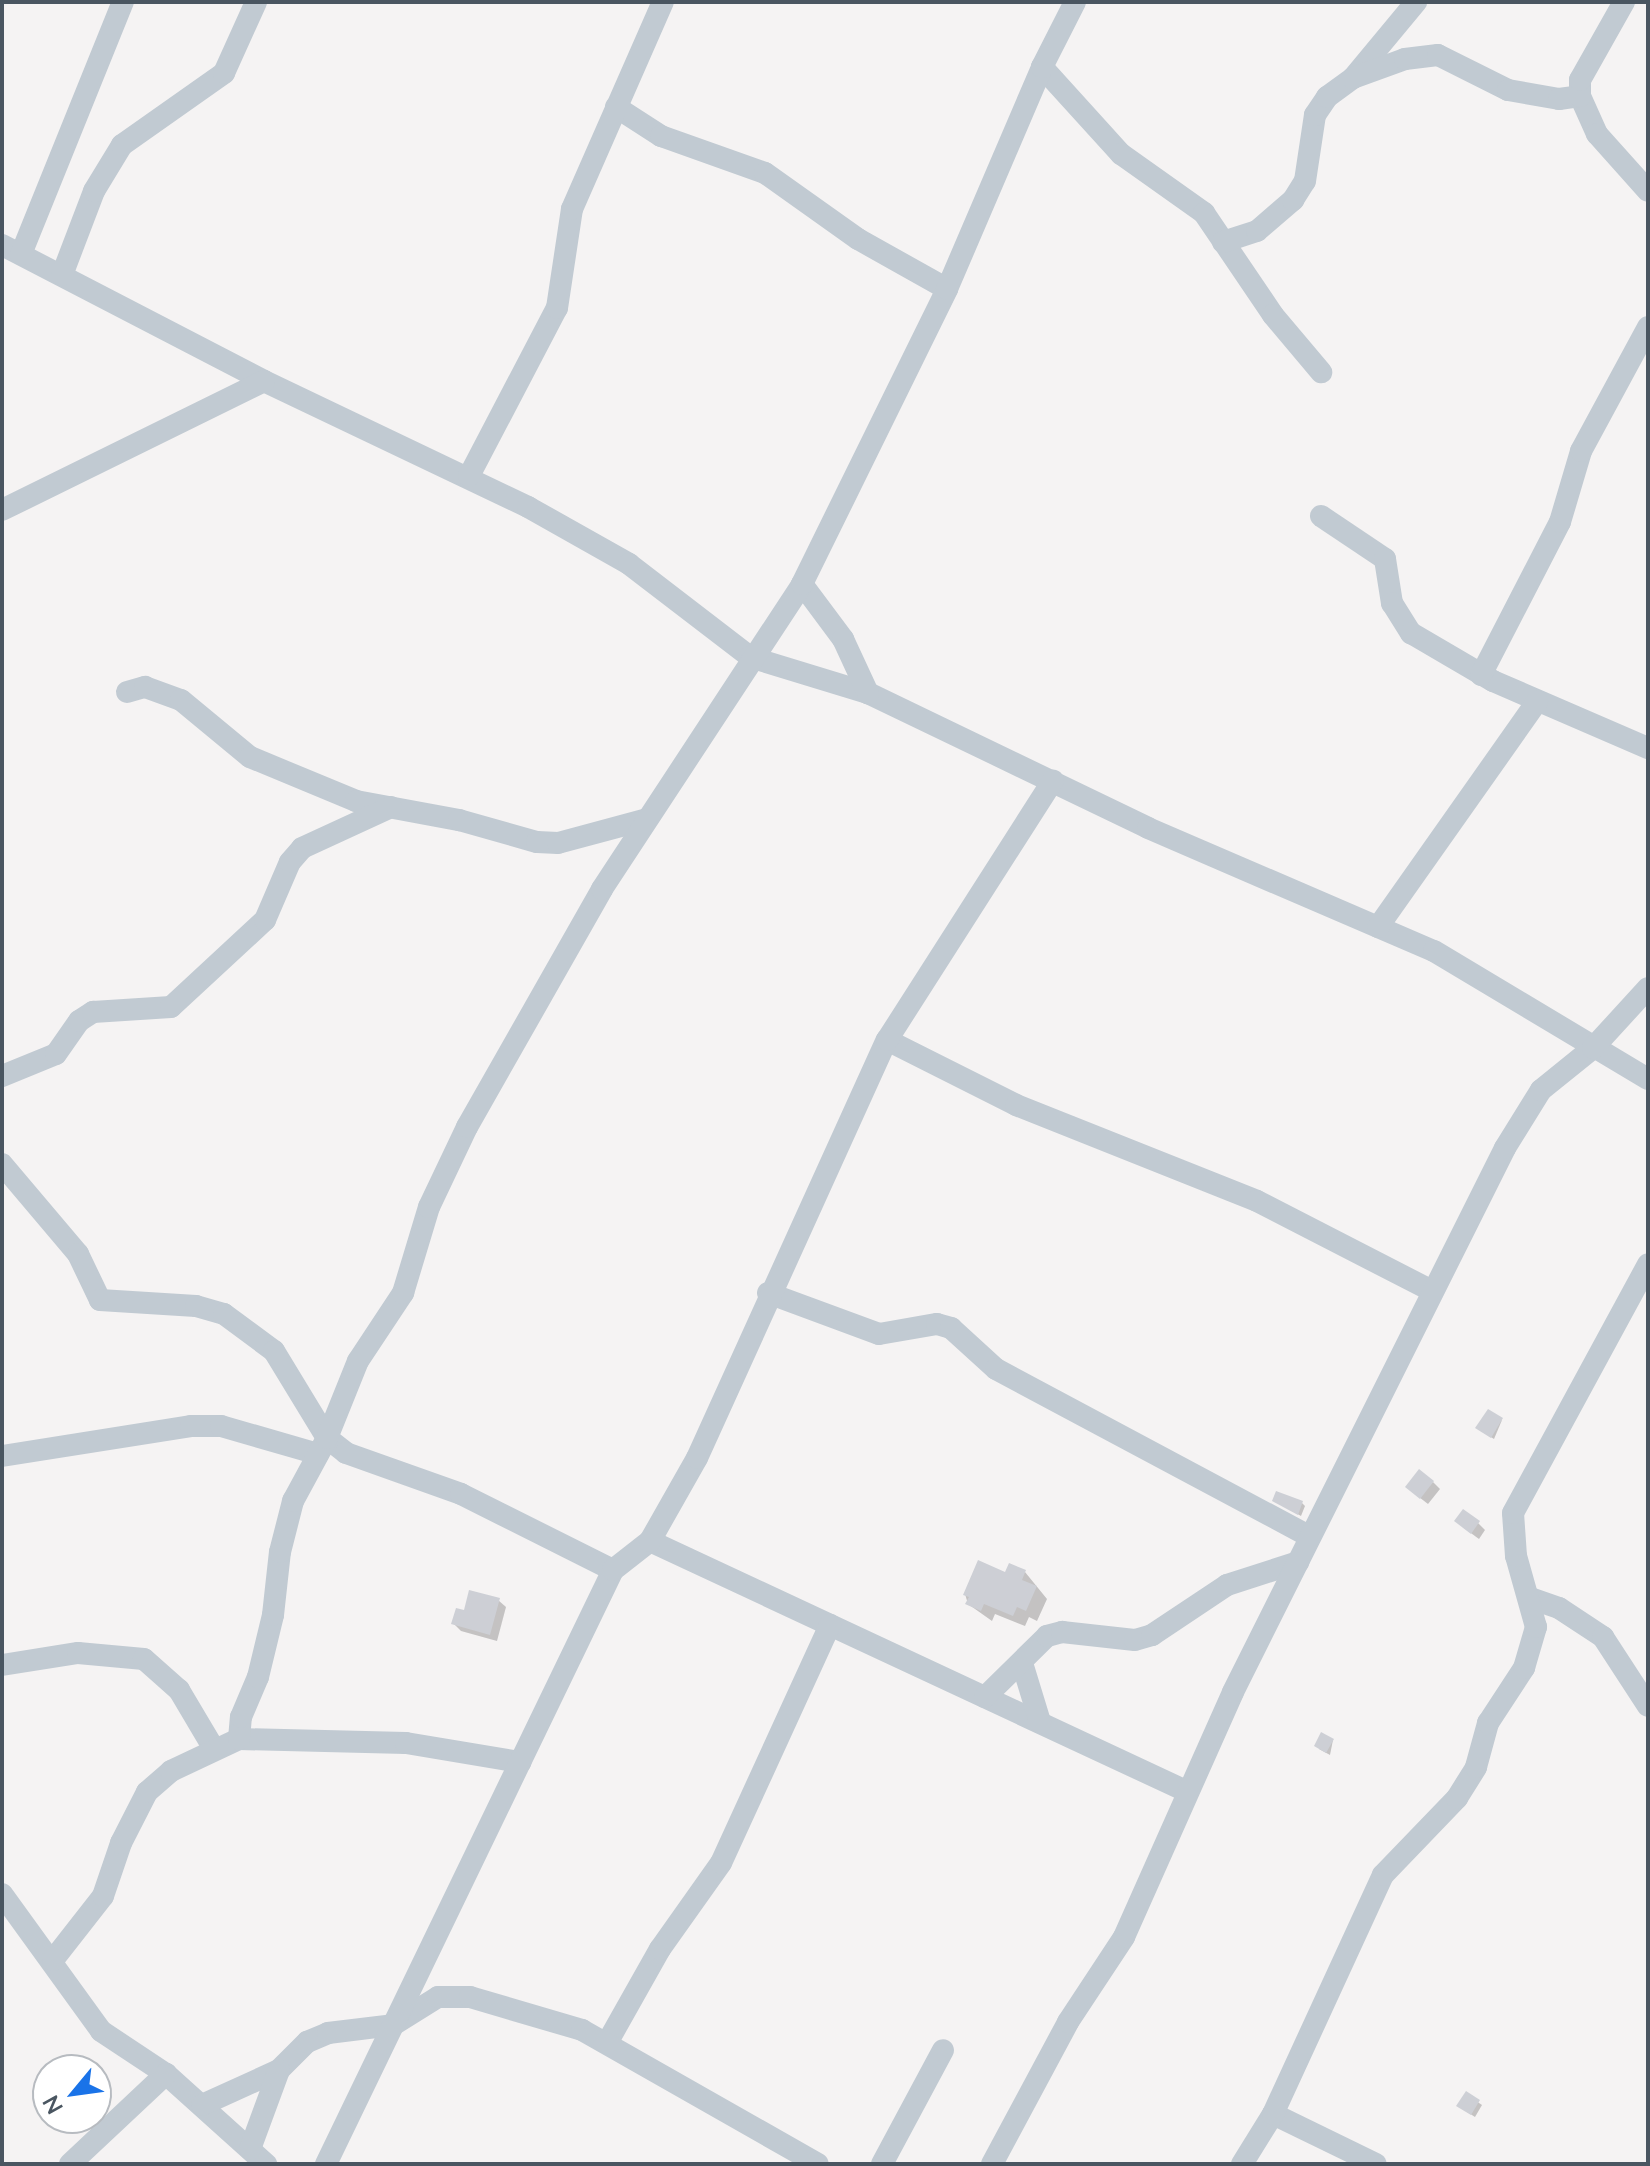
<!DOCTYPE html>
<html>
<head>
<meta charset="utf-8">
<style>
  body { margin:0 }
  #map { position:relative; width:1650px; height:2166px; overflow:hidden; background:#f5f3f3; font-family:Lato,sans-serif }
  div>[style] { position:absolute }
  [style*='--x'] { left:calc(var(--x)*1px); top:calc(var(--y)*1px); width:calc(var(--w)*1px); rotate:calc(var(--a)*1deg) }
  .shadow>* { inset:0; background:#0003 }
  .building>* { inset:0; background:#cdcfd5 }
  .minor>* { height:22px; margin:-11px; padding:0 11px; transform-origin:11px; border-radius:11px; background:#c1cad2 }
  span { translate:-50% -50%; white-space:nowrap; text-align:center; line-height:1.15; -webkit-text-stroke:6px #fff; paint-order:stroke }
  .frame { position:absolute; inset:0; border:4px solid #4a5661; pointer-events:none }
  .north { position:absolute; left:32px; top:2054px; width:80px; height:80px; box-sizing:border-box; background:#fff; border:2px solid #b7bbc0; border-radius:50%; rotate:241deg; font-size:22px; font-weight:700; line-height:32px; text-align:center; color:#4a5661 }
  .north::after { content:''; display:block; margin:auto; width:28px; height:36px; background:#1a73e8; clip-path:polygon(50% 0,100% 100%,50% 72%,0 100%) }
</style>
</head>
<body>
<div id="map">
  <div class="shadow">
    <i style="clip-path:polygon(1502px 1420px,1494px 1439px,1481px 1431px)"></i>
    <i style="clip-path:polygon(1433px 1482px,1440px 1489px,1428px 1504px,1415px 1494px)"></i>
    <i style="clip-path:polygon(1278px 1503px,1302px 1503px,1305px 1506px,1301px 1516px)"></i>
    <i style="clip-path:polygon(1478px 1523px,1485px 1530px,1479px 1539px,1464px 1528px)"></i>
    <i style="clip-path:polygon(1025px 1572px,1047px 1599px,1037px 1621px,1029px 1617px,1025px 1626px,995px 1614px,992px 1621px,968px 1604px,965px 1594px)"></i>
    <i style="clip-path:polygon(498px 1600px,506px 1607px,497px 1641px,461px 1631px,454px 1624px,465px 1612px)"></i>
    <i style="clip-path:polygon(1333px 1740px,1330px 1755px,1319px 1749px)"></i>
    <i style="clip-path:polygon(1466px 2094px,1482px 2105px,1475px 2117px,1461px 2108px)"></i>
  </div>
  <div class="building">
    <i style="clip-path:polygon(1488px 1409px,1503px 1418px,1491px 1438px,1475px 1428px)"></i>
    <i style="clip-path:polygon(1419px 1469px,1434px 1481px,1420px 1499px,1405px 1487px)"></i>
    <i style="clip-path:polygon(1276px 1491px,1303px 1501px,1298px 1515px,1272px 1501px)"></i>
    <i style="clip-path:polygon(1463px 1509px,1480px 1521px,1471px 1534px,1454px 1521px)"></i>
    <i style="clip-path:polygon(978px 1560px,1005px 1572px,1009px 1563px,1026px 1570px,1022px 1580px,1037px 1586px,1026px 1611px,1017px 1607px,1013px 1616px,984px 1604px,981px 1611px,965px 1604px,969px 1597px,963px 1595px)"></i>
    <i style="clip-path:polygon(469px 1590px,500px 1598px,490px 1635px,451px 1624px,456px 1608px,464px 1610px)"></i>
    <i style="clip-path:polygon(1321px 1732px,1334px 1739px,1326px 1753px,1314px 1746px)"></i>
    <i style="clip-path:polygon(1466px 2091px,1480px 2100px,1471px 2115px,1456px 2106px)"></i>
  </div>
  <div class="minor">
    <i style="--x:1042;--y:67;--w:118;--a:47.8"></i>
    <i style="--x:1121;--y:154;--w:102;--a:35.4"></i>
    <i style="--x:1204;--y:213;--w:123;--a:55.9"></i>
    <i style="--x:1273;--y:315;--w:75;--a:49.9"></i>
    <i style="--x:1353;--y:78;--w:99;--a:-50.3"></i>
    <i style="--x:1580;--y:96;--w:42;--a:65.9"></i>
    <i style="--x:1597;--y:134;--w:76;--a:48.2"></i>
    <i style="--x:616;--y:107;--w:54;--a:32.8"></i>
    <i style="--x:661;--y:136;--w:110;--a:19.6"></i>
    <i style="--x:765;--y:173;--w:114;--a:35.4"></i>
    <i style="--x:858;--y:239;--w:102;--a:29.3"></i>
    <i style="--x:1223;--y:242;--w:36;--a:-18"></i>
    <i style="--x:1257;--y:231;--w:48;--a:-40.7"></i>
    <i style="--x:1293;--y:200;--w:22;--a:-58"></i>
    <i style="--x:1305;--y:181;--w:67;--a:-81.4"></i>
    <i style="--x:1315;--y:115;--w:22;--a:-56"></i>
    <i style="--x:1327;--y:97;--w:32;--a:-36"></i>
    <i style="--x:1353;--y:78;--w:55;--a:-20.1"></i>
    <i style="--x:1405;--y:59;--w:33;--a:-7"></i>
    <i style="--x:1438;--y:55;--w:78;--a:26.6"></i>
    <i style="--x:1508;--y:90;--w:52;--a:10"></i>
    <i style="--x:1559;--y:99;--w:21;--a:-8"></i>
    <i style="--x:1580;--y:96;--w:16;--a:-90"></i>
    <i style="--x:1580;--y:80;--w:90;--a:-60.6"></i>
    <i style="--x:2;--y:245;--w:295;--a:27.4"></i>
    <i style="--x:264;--y:381;--w:293;--a:25.5"></i>
    <i style="--x:528;--y:507;--w:116;--a:29.4"></i>
    <i style="--x:629;--y:564;--w:153;--a:37.5"></i>
    <i style="--x:750;--y:657;--w:123;--a:17"></i>
    <i style="--x:868;--y:693;--w:311;--a:25.7"></i>
    <i style="--x:1148;--y:828;--w:311;--a:23.3"></i>
    <i style="--x:1434;--y:951;--w:249;--a:30.9"></i>
    <i style="--x:21;--y:254;--w:272;--a:-68"></i>
    <i style="--x:62;--y:275;--w:90;--a:-69.1"></i>
    <i style="--x:94;--y:191;--w:54;--a:-58.7"></i>
    <i style="--x:122;--y:145;--w:125;--a:-35.2"></i>
    <i style="--x:224;--y:73;--w:78;--a:-65.7"></i>
    <i style="--x:469;--y:476;--w:190;--a:-62.4"></i>
    <i style="--x:557;--y:308;--w:100;--a:-81.4"></i>
    <i style="--x:572;--y:209;--w:226;--a:-66.3"></i>
    <i style="--x:2;--y:510;--w:292;--a:-26.2"></i>
    <i style="--x:1321;--y:516;--w:77;--a:33.9"></i>
    <i style="--x:1385;--y:559;--w:45;--a:81"></i>
    <i style="--x:1392;--y:603;--w:36;--a:58"></i>
    <i style="--x:1411;--y:633;--w:95;--a:30.3"></i>
    <i style="--x:1493;--y:681;--w:169;--a:23.4"></i>
    <i style="--x:802;--y:584;--w:69;--a:53.3"></i>
    <i style="--x:843;--y:639;--w:60;--a:65.2"></i>
    <i style="--x:1481;--y:675;--w:172;--a:-62.7"></i>
    <i style="--x:1560;--y:522;--w:74;--a:-73.5"></i>
    <i style="--x:1581;--y:451;--w:141;--a:-61.6"></i>
    <i style="--x:127;--y:692;--w:19;--a:-16"></i>
    <i style="--x:145;--y:687;--w:38;--a:20"></i>
    <i style="--x:181;--y:700;--w:89;--a:39.6"></i>
    <i style="--x:250;--y:757;--w:115;--a:22.5"></i>
    <i style="--x:356;--y:801;--w:105;--a:10.5"></i>
    <i style="--x:459;--y:820;--w:81;--a:15.8"></i>
    <i style="--x:537;--y:842;--w:21;--a:3"></i>
    <i style="--x:558;--y:843;--w:92;--a:-15.1"></i>
    <i style="--x:1378;--y:927;--w:276;--a:-54.8"></i>
    <i style="--x:887;--y:1040;--w:144;--a:26.7"></i>
    <i style="--x:1016;--y:1105;--w:259;--a:21.7"></i>
    <i style="--x:1257;--y:1201;--w:197;--a:27.2"></i>
    <i style="--x:2;--y:1076;--w:58;--a:-22.2"></i>
    <i style="--x:56;--y:1054;--w:40;--a:-55.1"></i>
    <i style="--x:79;--y:1021;--w:17;--a:-33"></i>
    <i style="--x:93;--y:1012;--w:78;--a:-3.7"></i>
    <i style="--x:171;--y:1007;--w:128;--a:-42.8"></i>
    <i style="--x:265;--y:920;--w:63;--a:-66.7"></i>
    <i style="--x:290;--y:862;--w:18;--a:-49"></i>
    <i style="--x:302;--y:848;--w:98;--a:-24.7"></i>
    <i style="--x:2;--y:1164;--w:118;--a:49.8"></i>
    <i style="--x:78;--y:1254;--w:51;--a:64.4"></i>
    <i style="--x:100;--y:1300;--w:96;--a:3.6"></i>
    <i style="--x:196;--y:1306;--w:29;--a:16"></i>
    <i style="--x:224;--y:1314;--w:62;--a:36.5"></i>
    <i style="--x:274;--y:1351;--w:102;--a:58.7"></i>
    <i style="--x:327;--y:1438;--w:24;--a:38"></i>
    <i style="--x:346;--y:1453;--w:122;--a:19.6"></i>
    <i style="--x:461;--y:1494;--w:170;--a:26.6"></i>
    <i style="--x:768;--y:1293;--w:118;--a:20.3"></i>
    <i style="--x:879;--y:1334;--w:59;--a:-9.8"></i>
    <i style="--x:937;--y:1324;--w:15;--a:16"></i>
    <i style="--x:951;--y:1328;--w:61;--a:42.3"></i>
    <i style="--x:996;--y:1369;--w:356;--a:28.1"></i>
    <i style="--x:2;--y:1456;--w:191;--a:-9"></i>
    <i style="--x:191;--y:1426;--w:30;--a:0"></i>
    <i style="--x:221;--y:1426;--w:101;--a:16.1"></i>
    <i style="--x:650;--y:1541;--w:591;--a:25.01"></i>
    <i style="--x:1530;--y:1598;--w:31;--a:19"></i>
    <i style="--x:1559;--y:1608;--w:53;--a:33.4"></i>
    <i style="--x:1603;--y:1637;--w:82;--a:56.9"></i>
    <i style="--x:1022;--y:1663;--w:62;--a:73"></i>
    <i style="--x:2;--y:1665;--w:77;--a:-9"></i>
    <i style="--x:78;--y:1653;--w:66;--a:5.2"></i>
    <i style="--x:144;--y:1659;--w:47;--a:41.5"></i>
    <i style="--x:179;--y:1690;--w:69;--a:59.3"></i>
    <i style="--x:985;--y:1697;--w:87;--a:-44.5"></i>
    <i style="--x:1047;--y:1636;--w:16;--a:-15"></i>
    <i style="--x:1062;--y:1632;--w:73;--a:6.3"></i>
    <i style="--x:1135;--y:1640;--w:18;--a:-16"></i>
    <i style="--x:1152;--y:1635;--w:90;--a:-33.7"></i>
    <i style="--x:1227;--y:1585;--w:75;--a:-17.9"></i>
    <i style="--x:239;--y:1739;--w:167;--a:1.4"></i>
    <i style="--x:406;--y:1743;--w:116;--a:9.5"></i>
    <i style="--x:2;--y:1894;--w:169;--a:54.1"></i>
    <i style="--x:101;--y:2031;--w:78;--a:33.5"></i>
    <i style="--x:166;--y:2074;--w:135;--a:42"></i>
    <i style="--x:53;--y:1960;--w:81;--a:-52"></i>
    <i style="--x:103;--y:1896;--w:56;--a:-71.2"></i>
    <i style="--x:121;--y:1843;--w:57;--a:-63"></i>
    <i style="--x:147;--y:1792;--w:32;--a:-41"></i>
    <i style="--x:171;--y:1771;--w:75;--a:-25.2"></i>
    <i style="--x:239;--y:1739;--w:22;--a:-85"></i>
    <i style="--x:241;--y:1717;--w:43;--a:-67"></i>
    <i style="--x:258;--y:1677;--w:64;--a:-76.4"></i>
    <i style="--x:273;--y:1615;--w:63;--a:-83.7"></i>
    <i style="--x:280;--y:1552;--w:53;--a:-75.7"></i>
    <i style="--x:293;--y:1501;--w:72;--a:-61.6"></i>
    <i style="--x:327;--y:1438;--w:83;--a:-68.1"></i>
    <i style="--x:358;--y:1361;--w:82;--a:-56.5"></i>
    <i style="--x:403;--y:1293;--w:90;--a:-73.2"></i>
    <i style="--x:429;--y:1207;--w:89;--a:-64.6"></i>
    <i style="--x:467;--y:1127;--w:274;--a:-60.4"></i>
    <i style="--x:602;--y:889;--w:365;--a:-56.7"></i>
    <i style="--x:802;--y:584;--w:329;--a:-63.8"></i>
    <i style="--x:947;--y:289;--w:241;--a:-66.8"></i>
    <i style="--x:1042;--y:67;--w:73;--a:-63.1"></i>
    <i style="--x:607;--y:2043;--w:108;--a:-60.6"></i>
    <i style="--x:660;--y:1949;--w:105;--a:-54.7"></i>
    <i style="--x:721;--y:1863;--w:262;--a:-65.4"></i>
    <i style="--x:202;--y:2105;--w:85;--a:-24.4"></i>
    <i style="--x:279;--y:2070;--w:40;--a:-45"></i>
    <i style="--x:307;--y:2042;--w:23;--a:-23"></i>
    <i style="--x:328;--y:2033;--w:65;--a:-7"></i>
    <i style="--x:393;--y:2025;--w:53;--a:-31.9"></i>
    <i style="--x:438;--y:1997;--w:32;--a:0"></i>
    <i style="--x:470;--y:1997;--w:117;--a:16.4"></i>
    <i style="--x:582;--y:2030;--w:271;--a:29.6"></i>
    <i style="--x:1273;--y:2114;--w:114;--a:25.9"></i>
    <i style="--x:250;--y:2149;--w:84;--a:-69.8"></i>
    <i style="--x:70;--y:2164;--w:132;--a:-43.2"></i>
    <i style="--x:326;--y:2164;--w:660;--a:-64.21"></i>
    <i style="--x:613;--y:1570;--w:47;--a:-38.1"></i>
    <i style="--x:650;--y:1541;--w:95;--a:-60.5"></i>
    <i style="--x:697;--y:1458;--w:459;--a:-65.6"></i>
    <i style="--x:887;--y:1040;--w:308;--a:-57.4"></i>
    <i style="--x:882;--y:2164;--w:129;--a:-61.8"></i>
    <i style="--x:992;--y:2164;--w:161;--a:-61.8"></i>
    <i style="--x:1068;--y:2022;--w:102;--a:-56.6"></i>
    <i style="--x:1124;--y:1937;--w:268;--a:-66"></i>
    <i style="--x:1233;--y:1692;--w:608;--a:-63.43"></i>
    <i style="--x:1505;--y:1148;--w:68;--a:-58.2"></i>
    <i style="--x:1541;--y:1090;--w:67;--a:-38.9"></i>
    <i style="--x:1593;--y:1048;--w:81;--a:-47.5"></i>
    <i style="--x:1242;--y:2164;--w:59;--a:-58.2"></i>
    <i style="--x:1273;--y:2114;--w:263;--a:-65.3"></i>
    <i style="--x:1383;--y:1875;--w:107;--a:-46.1"></i>
    <i style="--x:1457;--y:1798;--w:36;--a:-58"></i>
    <i style="--x:1476;--y:1767;--w:46;--a:-74.7"></i>
    <i style="--x:1488;--y:1723;--w:66;--a:-56.8"></i>
    <i style="--x:1524;--y:1668;--w:43;--a:-73.7"></i>
    <i style="--x:1536;--y:1627;--w:74;--a:-105.7"></i>
    <i style="--x:1516;--y:1556;--w:43;--a:-94"></i>
    <i style="--x:1513;--y:1513;--w:283;--a:-61.5"></i>
  </div>
  <div class="frame"></div>
  <div class="north">N</div>
</div>
</body>
</html>
